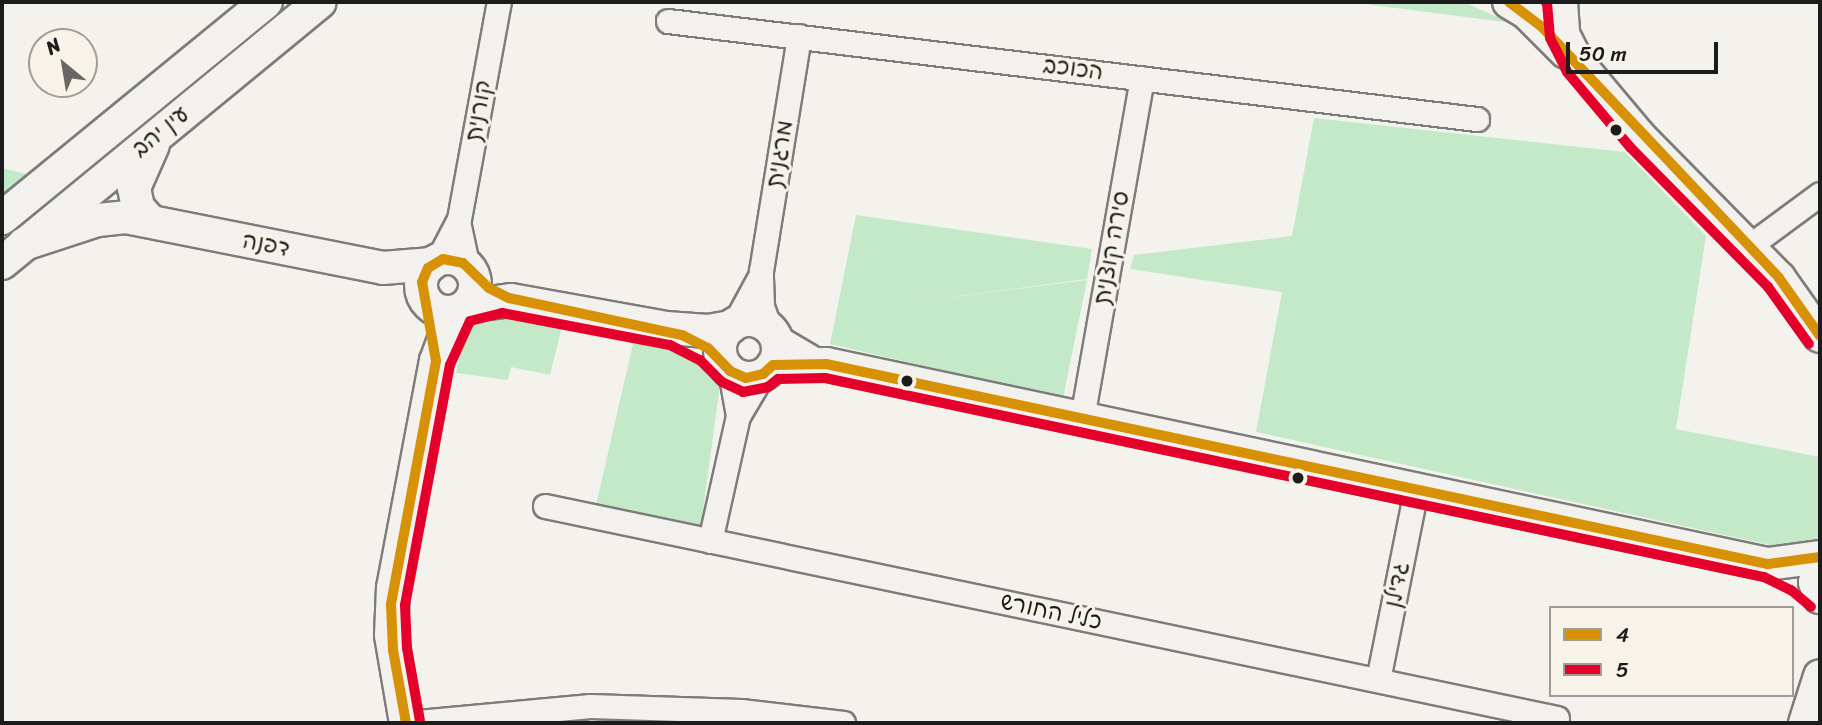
<!DOCTYPE html>
<html>
<head>
<meta charset="utf-8">
<style>
  body { margin:0 }
  #map { position:relative; width:1822px; height:725px; overflow:hidden; background:#f4f2ec; font-family:Sriracha,"Playpen Sans Hebrew",sans-serif }
  div>[style] { position:absolute }
  [style*='--x'] { left:calc(var(--x)*1px); top:calc(var(--y)*1px); width:calc(var(--w)*1px); rotate:calc(var(--a)*1deg) }
  .green>* { inset:0; background:#c4e9c9 }
  .roads { filter:drop-shadow(2px 0 #7d7c7a) drop-shadow(-2px 0 #7d7c7a) drop-shadow(0 2px #7d7c7a) drop-shadow(0 -2px #7d7c7a) }
  .street>* { height:23px; margin:-11.5px; padding:0 11.5px; transform-origin:11.5px; border-radius:11.5px; background:#f2f1ed }
  .secondary>* { height:32px; margin:-16px; padding:0 16px; transform-origin:16px; border-radius:16px; background:#f2f1ed }
  .secondary>.ring { margin:-16px; padding:0; box-sizing:content-box; background:none; border:32px solid #f2f1ed; border-radius:50% }
  .bus-1>* { height:10px; margin:-5px; padding:0 5px; transform-origin:5px; border-radius:5px; background:#d69104 }
  .bus-2>* { height:10px; margin:-5px; padding:0 5px; transform-origin:5px; border-radius:5px; background:#e4002b }
  .dots>* { width:19px; height:19px; translate:-50% -50%; box-sizing:border-box; border:4px solid #f7f3e8; border-radius:50% }
  span { translate:-50% -50%; white-space:nowrap; text-align:center; line-height:1.15; -webkit-text-stroke:6px #f7f3e8; paint-order:stroke }
  .street-label { font-size:23px; color:#1c1c1c }
  .frame { position:absolute; inset:0; border:4px solid #1c1c1c; pointer-events:none }
  .legend { position:absolute; left:1549px; top:606px; width:245px; height:91px; box-sizing:border-box; background:#f7f3e8; border:2px solid #9f9d96; margin:0; padding:9px 12px; list-style:none; font-size:21px; color:#1c1c1c }
  .legend li { display:flex; align-items:center; gap:14px; height:35px }
  .legend b { width:35px; border:2px solid #9f9d96 }
  .north { position:absolute; left:28px; top:28px; width:70px; height:70px; box-sizing:border-box; background:#f7f3e8; border:2px solid #9f9d96; border-radius:50%; rotate:330deg; font-size:19px; font-weight:700; line-height:28px; text-align:center; color:#1c1c1c }
  .north::after { content:''; display:block; margin:auto; width:24px; height:32px; background:#686765; clip-path:polygon(50% 0,100% 100%,50% 72%,0 100%) }
  .scale { position:absolute; left:1566px; top:42px; width:152px; height:32px; box-sizing:border-box; border:4px solid #1c1c1c; border-top:0; padding-left:9px; font-size:21px; line-height:24px; white-space:nowrap; color:#1c1c1c; -webkit-text-stroke:5px #f7f3e8; paint-order:stroke }
</style>
</head>
<body>
<div id="map">
  <div class="green">
    <i style="clip-path:polygon(1349px 2px,1463px 2px,1512px 23px)"></i>
    <i style="clip-path:polygon(1314px 118px,1625px 152px,1706px 236px,1676px 429px,1820px 457px,1820px 538px,1809px 545px,1783px 548px,1256px 432px,1282px 292px,1130px 269px,1134px 255px,1292px 236px)"></i>
    <i style="clip-path:polygon(2px 168px,34px 176px,2px 198px)"></i>
    <i style="clip-path:polygon(856px 215px,1092px 249px,1087px 279px,908px 303px,1087px 280px,1063px 398px,830px 344px)"></i>
    <i style="clip-path:polygon(497px 313px,563px 323px,550px 375px,511px 367px,508px 380px,456px 373px,464px 333px,474px 321px)"></i>
    <i style="clip-path:polygon(635px 335px,698px 357px,712px 369px,720px 385px,701px 525px,596px 505px)"></i>
  </div>
  <div class="roads">
    <div class="street">
      <i style="--x:668;--y:21;--w:815;--a:6.91"></i>
      <i style="--x:459;--y:226;--w:40;--a:78"></i>
      <i style="--x:1748;--y:247;--w:89;--a:-36.4"></i>
      <i style="--x:437;--y:261;--w:47;--a:-62.4"></i>
      <i style="--x:459;--y:219;--w:221;--a:-79.6"></i>
      <i style="--x:734;--y:324;--w:50;--a:-61.4"></i>
      <i style="--x:771;--y:331;--w:27;--a:-110"></i>
      <i style="--x:762;--y:306;--w:35;--a:-92"></i>
      <i style="--x:761;--y:271;--w:238;--a:-80.8"></i>
      <i style="--x:774;--y:335;--w:53;--a:30.4"></i>
      <i style="--x:730;--y:371;--w:46;--a:79.9"></i>
      <i style="--x:1082;--y:418;--w:345;--a:-80"></i>
      <i style="--x:545;--y:506;--w:1034;--a:11.83"></i>
      <i style="--x:710;--y:541;--w:128;--a:-77.4"></i>
      <i style="--x:738;--y:416;--w:49;--a:-59.2"></i>
      <i style="--x:1378;--y:680;--w:195;--a:-78.7"></i>
      <i style="--x:407;--y:723;--w:184;--a:-5.3"></i>
      <i style="--x:590;--y:706;--w:151;--a:1.9"></i>
      <i style="--x:741;--y:711;--w:103;--a:6.7"></i>
    </div>
    <div class="secondary">
      <i style="--x:1509;--y:2;--w:21;--a:31"></i>
      <i style="--x:1527;--y:13;--w:55;--a:45"></i>
      <i style="--x:1561;--y:2;--w:32;--a:86"></i>
      <i style="--x:1563;--y:34;--w:33;--a:63"></i>
      <i style="--x:1578;--y:63;--w:97;--a:50"></i>
      <i style="--x:1640;--y:137;--w:198;--a:45.4"></i>
      <i style="--x:1779;--y:278;--w:71;--a:54.7"></i>
      <i style="--x:2;--y:218;--w:341;--a:-39.3"></i>
      <i style="--x:150;--y:221;--w:18;--a:-131"></i>
      <i style="--x:138;--y:207;--w:19;--a:-102"></i>
      <i style="--x:134;--y:188;--w:47;--a:-66.2"></i>
      <i style="--x:24;--y:244;--w:78;--a:-18"></i>
      <i style="--x:98;--y:220;--w:28;--a:-6"></i>
      <i style="--x:126;--y:217;--w:262;--a:11.2"></i>
      <i style="--x:383;--y:268;--w:49;--a:-4.7"></i>
      <i class="ring" style="left:421px;top:258px;width:22px;height:22px"></i>
      <i style="--x:2;--y:263;--w:411;--a:-39.4"></i>
      <i style="--x:466;--y:306;--w:45;--a:-7.6"></i>
      <i style="--x:511;--y:300;--w:158;--a:10.2"></i>
      <i style="--x:666;--y:328;--w:42;--a:4.1"></i>
      <i style="--x:708;--y:331;--w:23;--a:-10"></i>
      <i class="ring" style="left:720px;top:320px;width:26px;height:26px"></i>
      <i style="--x:773;--y:365;--w:53;--a:-1.1"></i>
      <i style="--x:826;--y:364;--w:963;--a:11.99"></i>
      <i style="--x:1768;--y:564;--w:52;--a:-7.7"></i>
      <i style="--x:1820;--y:561;--w:22;--a:103"></i>
      <i style="--x:1815;--y:582;--w:16;--a:72"></i>
      <i style="--x:406;--y:723;--w:89;--a:-99.7"></i>
      <i style="--x:391;--y:635;--w:47;--a:-87.6"></i>
      <i style="--x:393;--y:588;--w:231;--a:-79.3"></i>
      <i style="--x:436;--y:361;--w:35;--a:-70"></i>
      <i style="--x:448;--y:328;--w:24;--a:-54"></i>
      <i style="--x:1805;--y:723;--w:49;--a:-72.3"></i>
    </div>
  </div>
  <div class="bus-1">
    <i style="--x:1509;--y:2;--w:41;--a:37.1"></i>
    <i style="--x:1542;--y:27;--w:345;--a:46.6"></i>
    <i style="--x:1779;--y:278;--w:71;--a:54.7"></i>
    <i style="--x:406;--y:723;--w:74;--a:-100.1"></i>
    <i style="--x:393;--y:650;--w:46;--a:-92.5"></i>
    <i style="--x:391;--y:604;--w:247;--a:-79.5"></i>
    <i style="--x:436;--y:361;--w:80;--a:-100"></i>
    <i style="--x:422;--y:282;--w:15;--a:-67"></i>
    <i style="--x:428;--y:268;--w:17;--a:-31"></i>
    <i style="--x:443;--y:259;--w:20;--a:11"></i>
    <i style="--x:463;--y:263;--w:36;--a:44"></i>
    <i style="--x:489;--y:288;--w:22;--a:27"></i>
    <i style="--x:509;--y:298;--w:177;--a:12.1"></i>
    <i style="--x:682;--y:335;--w:29;--a:27"></i>
    <i style="--x:708;--y:348;--w:32;--a:46"></i>
    <i style="--x:730;--y:371;--w:17;--a:24"></i>
    <i style="--x:746;--y:378;--w:17;--a:-13"></i>
    <i style="--x:763;--y:374;--w:13;--a:-42"></i>
    <i style="--x:773;--y:365;--w:53;--a:-1.1"></i>
    <i style="--x:826;--y:364;--w:963;--a:11.99"></i>
    <i style="--x:1768;--y:564;--w:52;--a:-7.7"></i>
  </div>
  <div class="bus-2">
    <i style="--x:1547;--y:3;--w:35;--a:85"></i>
    <i style="--x:1550;--y:38;--w:38;--a:63"></i>
    <i style="--x:1567;--y:72;--w:98;--a:50"></i>
    <i style="--x:1630;--y:147;--w:197;--a:45.4"></i>
    <i style="--x:1768;--y:287;--w:70;--a:54.3"></i>
    <i style="--x:420;--y:721;--w:74;--a:-100.1"></i>
    <i style="--x:407;--y:648;--w:43;--a:-92.7"></i>
    <i style="--x:405;--y:605;--w:244;--a:-79.4"></i>
    <i style="--x:450;--y:365;--w:48;--a:-65.6"></i>
    <i style="--x:470;--y:321;--w:33;--a:-14"></i>
    <i style="--x:502;--y:313;--w:171;--a:10.8"></i>
    <i style="--x:670;--y:345;--w:34;--a:27"></i>
    <i style="--x:700;--y:360;--w:31;--a:45"></i>
    <i style="--x:722;--y:382;--w:23;--a:25"></i>
    <i style="--x:743;--y:392;--w:25;--a:-11"></i>
    <i style="--x:768;--y:387;--w:13;--a:-39"></i>
    <i style="--x:778;--y:379;--w:47;--a:-1.2"></i>
    <i style="--x:825;--y:378;--w:960;--a:11.97"></i>
    <i style="--x:1764;--y:577;--w:30;--a:26"></i>
    <i style="--x:1791;--y:590;--w:26;--a:40"></i>
  </div>
  <div class="dots">
    <i style="left:1616px;top:130px;background:#1c1c1c"></i>
    <i style="left:907px;top:381px;background:#1c1c1c"></i>
    <i style="left:1298px;top:478px;background:#1c1c1c"></i>
  </div>
  <div class="street-label">
    <span style="left:1073px;top:69px;rotate:7deg">הכוכב</span>
    <span style="left:479px;top:111px;rotate:-80deg">קורנית</span>
    <span style="left:161px;top:132px;rotate:-39deg">עין יהב</span>
    <span style="left:780px;top:154px;rotate:-81deg">מרגנית</span>
    <span style="left:266px;top:245px;rotate:11deg">דפנה</span>
    <span style="left:1112px;top:248px;rotate:-80deg">סירה קוצנית</span>
    <span style="left:1397px;top:585px;rotate:-79deg">גדילן</span>
    <span style="left:1051px;top:612px;rotate:12deg">כליל החורש</span>
  </div>
  <div class="frame"></div>
  <ul class="legend">
  <li><b style="height:9px;background:#d69104"></b>4</li>
  <li><b style="height:9px;background:#e4002b"></b>5</li>
  </ul>
  <div class="north">N</div>
  <div class="scale">50 m</div>
</div>
</body>
</html>
